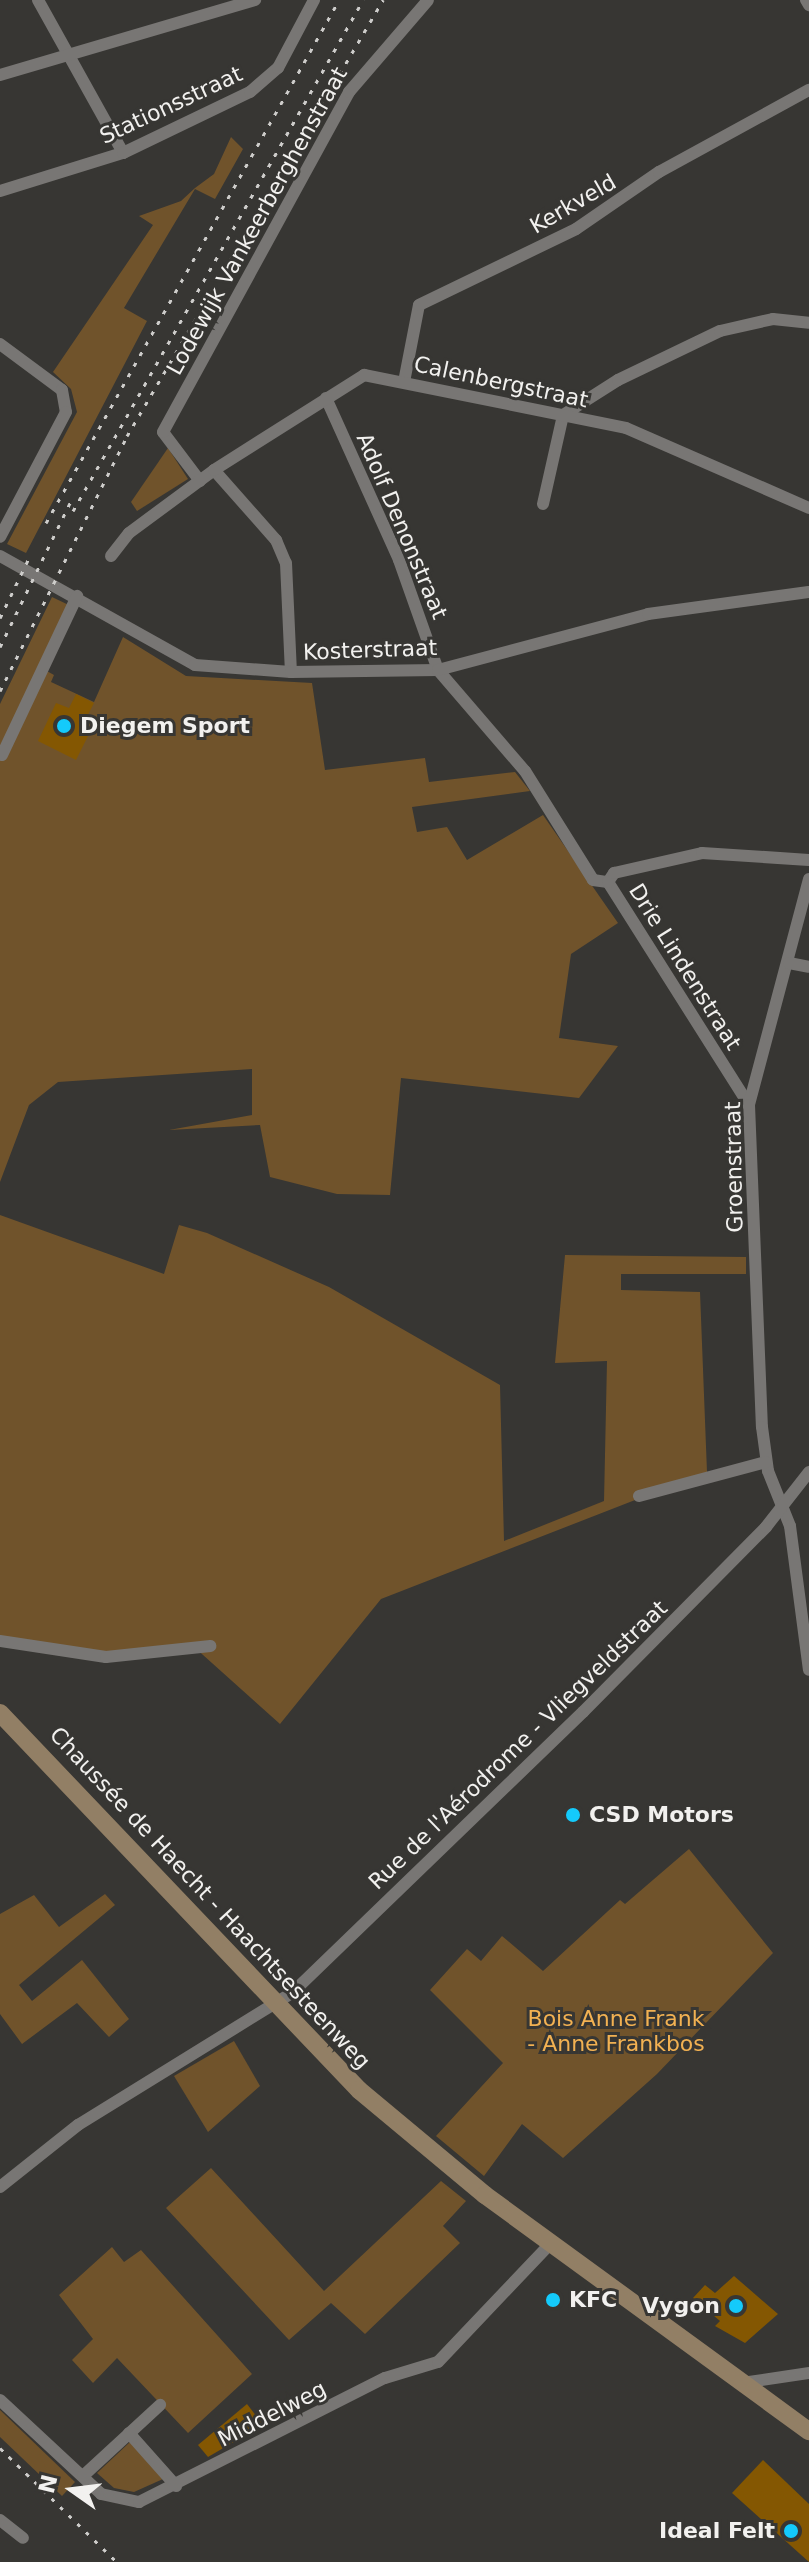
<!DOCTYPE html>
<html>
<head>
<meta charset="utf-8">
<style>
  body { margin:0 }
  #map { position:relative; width:809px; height:2562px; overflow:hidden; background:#373633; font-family:"DejaVu Sans",sans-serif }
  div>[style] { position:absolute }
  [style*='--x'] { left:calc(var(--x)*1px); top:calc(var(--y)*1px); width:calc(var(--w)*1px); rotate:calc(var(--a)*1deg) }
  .green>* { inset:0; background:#70532b }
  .building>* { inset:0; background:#845702 }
  .minor>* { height:12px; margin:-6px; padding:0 6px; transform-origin:6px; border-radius:6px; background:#787674 }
  .secondary>* { height:18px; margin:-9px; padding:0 9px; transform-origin:9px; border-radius:9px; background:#927f65 }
  .rail>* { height:3px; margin-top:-1.5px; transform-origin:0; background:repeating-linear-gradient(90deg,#cecdcb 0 4px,transparent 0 12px) }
  .dots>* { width:22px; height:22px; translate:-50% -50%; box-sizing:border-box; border:4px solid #373633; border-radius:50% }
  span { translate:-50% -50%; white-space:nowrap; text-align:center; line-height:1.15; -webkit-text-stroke:6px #373633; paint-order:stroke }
  .street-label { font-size:22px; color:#f2f1ef }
  .poi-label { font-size:22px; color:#f2f1ef; font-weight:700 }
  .left { translate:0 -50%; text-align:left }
  .right { translate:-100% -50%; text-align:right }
  .park-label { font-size:22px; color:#f2b152 }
  .north { position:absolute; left:32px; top:2450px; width:80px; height:80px; -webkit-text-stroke:6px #373633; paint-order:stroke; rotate:284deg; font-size:22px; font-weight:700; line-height:32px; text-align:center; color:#f2f1ef }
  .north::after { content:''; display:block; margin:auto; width:28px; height:36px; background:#f2f1ef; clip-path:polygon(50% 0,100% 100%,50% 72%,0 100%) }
</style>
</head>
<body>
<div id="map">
  <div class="green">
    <i style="clip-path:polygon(231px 137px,243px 149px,215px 199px,195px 189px,124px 308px,147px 321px,26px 553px,7px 544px,77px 412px,71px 389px,53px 372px,153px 225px,139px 216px,181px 201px,195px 188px,214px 174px)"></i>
    <i style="clip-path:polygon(168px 448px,188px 479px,137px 511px,131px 502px)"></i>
    <i style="clip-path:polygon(52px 597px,75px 608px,45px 670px,54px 675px,51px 682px,94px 702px,123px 637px,186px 676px,312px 683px,325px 770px,425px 758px,429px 782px,515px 772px,530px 791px,412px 807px,417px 832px,447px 827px,467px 860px,543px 815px,618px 923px,571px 954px,559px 1038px,618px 1046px,579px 1098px,401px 1078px,390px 1195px,337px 1194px,270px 1177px,260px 1125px,169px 1130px,252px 1115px,252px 1069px,58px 1082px,29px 1105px,0 1182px,0 704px)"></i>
    <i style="clip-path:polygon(0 1215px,164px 1274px,179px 1225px,207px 1233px,329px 1287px,500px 1385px,504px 1541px,604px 1501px,607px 1361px,555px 1363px,565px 1255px,746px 1257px,746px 1274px,621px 1274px,621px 1290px,700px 1292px,707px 1472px,381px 1599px,280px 1724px,193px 1646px,105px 1653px,0 1637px)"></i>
    <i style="clip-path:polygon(689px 1849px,773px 1953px,657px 2074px,563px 2158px,522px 2124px,484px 2176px,436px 2136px,503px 2063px,430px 1990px,467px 1949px,481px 1961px,502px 1936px,543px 1971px,620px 1900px,625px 1904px)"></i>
    <i style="clip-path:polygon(105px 1894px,115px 1905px,19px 1985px,32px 2001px,82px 1960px,129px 2019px,109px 2037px,77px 2003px,22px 2044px,0 2014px,0 1914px,34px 1895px,59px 1927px)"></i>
    <i style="clip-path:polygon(234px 2041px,260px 2086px,208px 2132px,174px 2076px)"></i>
    <i style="clip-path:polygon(211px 2168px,324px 2291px,441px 2181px,466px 2201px,443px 2226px,460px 2243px,365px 2334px,331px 2303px,289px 2340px,166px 2208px)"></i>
    <i style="clip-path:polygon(112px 2247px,124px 2262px,141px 2250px,252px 2374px,188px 2433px,117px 2358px,93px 2383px,72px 2360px,93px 2339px,59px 2295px)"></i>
    <i style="clip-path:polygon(0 2410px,75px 2482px,62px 2496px,0 2437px)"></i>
    <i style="clip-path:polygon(130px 2442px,163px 2479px,134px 2492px,114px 2488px,97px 2473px)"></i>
  </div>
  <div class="building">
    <i style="clip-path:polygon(76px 694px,94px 703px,79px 732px,88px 736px,76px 760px,38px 741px,56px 703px,69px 708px)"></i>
    <i style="clip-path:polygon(734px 2276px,778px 2314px,745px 2343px,715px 2326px,720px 2321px,693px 2298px,705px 2285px,715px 2293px)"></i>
    <i style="clip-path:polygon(247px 2404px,263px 2425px,208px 2457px,198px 2445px)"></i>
    <i style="clip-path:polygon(763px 2460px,809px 2504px,809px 2562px,732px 2493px)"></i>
  </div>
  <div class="minor">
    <i style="--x:38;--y:0;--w:175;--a:60.9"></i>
    <i style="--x:806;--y:0;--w:6;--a:59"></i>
    <i style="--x:0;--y:75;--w:266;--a:-16.4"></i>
    <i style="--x:0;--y:191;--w:129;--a:-17.2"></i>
    <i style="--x:123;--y:153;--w:141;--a:-25.7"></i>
    <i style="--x:250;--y:92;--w:37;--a:-41"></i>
    <i style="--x:278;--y:68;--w:77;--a:-62.1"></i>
    <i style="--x:0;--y:344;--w:77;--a:36.6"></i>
    <i style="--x:62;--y:390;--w:22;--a:80"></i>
    <i style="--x:66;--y:412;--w:141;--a:117.8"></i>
    <i style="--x:404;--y:382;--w:78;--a:-79"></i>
    <i style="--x:419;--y:305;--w:174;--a:-25.8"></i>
    <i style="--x:576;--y:229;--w:101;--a:-34.5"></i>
    <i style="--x:659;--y:172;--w:171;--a:-28.7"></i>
    <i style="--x:326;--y:398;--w:178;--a:65.7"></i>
    <i style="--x:399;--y:560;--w:117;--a:70.5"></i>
    <i style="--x:438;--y:670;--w:133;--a:49.3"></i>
    <i style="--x:525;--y:771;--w:128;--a:58"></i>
    <i style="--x:593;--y:880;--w:15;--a:8"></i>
    <i style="--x:608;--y:882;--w:264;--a:57.7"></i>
    <i style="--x:214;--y:470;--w:94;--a:48.5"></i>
    <i style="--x:276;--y:540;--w:25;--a:67"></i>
    <i style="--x:286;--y:563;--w:109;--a:87.4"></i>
    <i style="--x:200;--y:481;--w:61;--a:-127.1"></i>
    <i style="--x:163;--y:432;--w:388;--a:-61.3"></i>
    <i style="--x:349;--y:92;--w:121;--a:-49.3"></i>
    <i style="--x:543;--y:504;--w:91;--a:-77.3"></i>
    <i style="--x:563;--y:415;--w:65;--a:-32.5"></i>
    <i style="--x:618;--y:380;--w:113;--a:-25.7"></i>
    <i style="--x:720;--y:331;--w:54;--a:-12.8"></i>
    <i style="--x:773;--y:319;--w:36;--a:6"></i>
    <i style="--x:0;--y:556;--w:223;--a:29.2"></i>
    <i style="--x:195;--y:665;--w:96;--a:4.2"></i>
    <i style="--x:291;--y:672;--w:147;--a:-0.8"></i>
    <i style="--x:438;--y:670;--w:217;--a:-14.9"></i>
    <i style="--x:648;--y:614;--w:162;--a:-7.8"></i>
    <i style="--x:111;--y:556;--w:29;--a:-52"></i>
    <i style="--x:129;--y:533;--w:106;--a:-36.5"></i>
    <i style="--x:214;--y:470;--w:178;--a:-32.3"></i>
    <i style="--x:364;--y:375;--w:267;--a:11.4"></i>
    <i style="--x:626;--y:428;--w:200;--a:23.6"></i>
    <i style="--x:2;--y:755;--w:176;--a:-64.7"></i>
    <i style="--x:809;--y:879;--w:234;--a:104.9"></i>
    <i style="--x:749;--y:1105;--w:322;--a:87.7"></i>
    <i style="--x:762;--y:1427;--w:44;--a:82.2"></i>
    <i style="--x:768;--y:1471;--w:59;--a:68.2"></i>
    <i style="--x:790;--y:1526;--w:145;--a:82.5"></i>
    <i style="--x:608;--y:882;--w:11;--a:-56"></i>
    <i style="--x:614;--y:873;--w:90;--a:-12.8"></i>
    <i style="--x:702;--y:853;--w:107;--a:3.7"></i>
    <i style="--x:789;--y:963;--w:20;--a:11"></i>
    <i style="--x:639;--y:1496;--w:131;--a:-15"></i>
    <i style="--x:0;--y:1641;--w:107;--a:8.6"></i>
    <i style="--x:106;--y:1657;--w:105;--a:-6"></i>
    <i style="--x:0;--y:2187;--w:100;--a:-38.5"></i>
    <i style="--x:78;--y:2125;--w:251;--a:-31.7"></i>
    <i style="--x:292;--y:1993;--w:405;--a:-44"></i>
    <i style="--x:583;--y:1712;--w:260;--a:-45.3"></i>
    <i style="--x:766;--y:1527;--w:70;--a:-52"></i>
    <i style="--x:749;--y:2382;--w:61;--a:-8.5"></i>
    <i style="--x:0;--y:2400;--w:138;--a:42.9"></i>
    <i style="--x:101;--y:2494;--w:39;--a:12"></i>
    <i style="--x:139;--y:2502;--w:275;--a:-26.8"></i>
    <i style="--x:385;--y:2378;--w:55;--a:-16.8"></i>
    <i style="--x:438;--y:2362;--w:164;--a:-46.5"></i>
    <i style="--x:129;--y:2433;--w:71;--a:48.4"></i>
    <i style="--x:83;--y:2476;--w:105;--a:-42.7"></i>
    <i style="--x:0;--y:2520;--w:29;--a:38"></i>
  </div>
  <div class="secondary">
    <i style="--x:0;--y:1713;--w:521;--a:46.4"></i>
    <i style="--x:359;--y:2090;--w:164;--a:39.8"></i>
    <i style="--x:485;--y:2195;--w:401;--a:36.1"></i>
  </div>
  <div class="rail">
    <i style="--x:73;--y:511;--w:588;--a:-60.42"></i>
    <i style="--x:46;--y:523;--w:599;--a:-60.74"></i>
    <i style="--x:0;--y:618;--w:69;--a:-64.2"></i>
    <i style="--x:0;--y:647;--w:165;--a:-64.1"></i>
    <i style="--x:0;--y:691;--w:285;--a:-63.5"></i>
    <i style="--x:127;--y:436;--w:506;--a:-59.58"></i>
    <i style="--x:0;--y:2448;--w:163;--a:44.3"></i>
  </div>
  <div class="dots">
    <i style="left:64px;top:726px;background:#14cafb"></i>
    <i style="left:573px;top:1815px;background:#14cafb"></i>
    <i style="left:553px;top:2300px;background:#14cafb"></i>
    <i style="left:736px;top:2306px;background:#14cafb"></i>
    <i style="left:791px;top:2531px;background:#14cafb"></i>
  </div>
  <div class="street-label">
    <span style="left:171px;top:105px;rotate:-25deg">Stationsstraat</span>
    <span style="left:573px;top:204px;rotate:-30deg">Kerkveld</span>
    <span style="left:257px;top:221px;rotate:-61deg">Lodewijk Vankeerberghenstraat</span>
    <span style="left:501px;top:382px;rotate:12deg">Calenbergstraat</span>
    <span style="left:402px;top:526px;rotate:67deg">Adolf Denonstraat</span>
    <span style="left:370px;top:650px;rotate:-2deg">Kosterstraat</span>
    <span style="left:685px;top:967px;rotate:58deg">Drie Lindenstraat</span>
    <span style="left:734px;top:1167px;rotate:-91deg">Groenstraat</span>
    <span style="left:518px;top:1745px;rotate:-44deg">Rue de l'Aérodrome - Vliegveldstraat</span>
    <span style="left:210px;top:1898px;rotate:47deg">Chaussée de Haecht - Haachtsesteenweg</span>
    <span style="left:272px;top:2414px;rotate:-27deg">Middelweg</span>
  </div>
  <div class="poi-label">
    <span class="left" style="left:80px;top:726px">Diegem Sport</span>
    <span class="left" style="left:589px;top:1815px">CSD Motors</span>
    <span class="left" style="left:569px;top:2300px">KFC</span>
    <span class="right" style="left:720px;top:2306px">Vygon</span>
    <span class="right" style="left:775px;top:2531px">Ideal Felt</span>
  </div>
  <div class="park-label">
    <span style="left:616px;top:2031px">Bois Anne Frank<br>- Anne Frankbos</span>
  </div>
  <div class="north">N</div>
</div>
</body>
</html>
